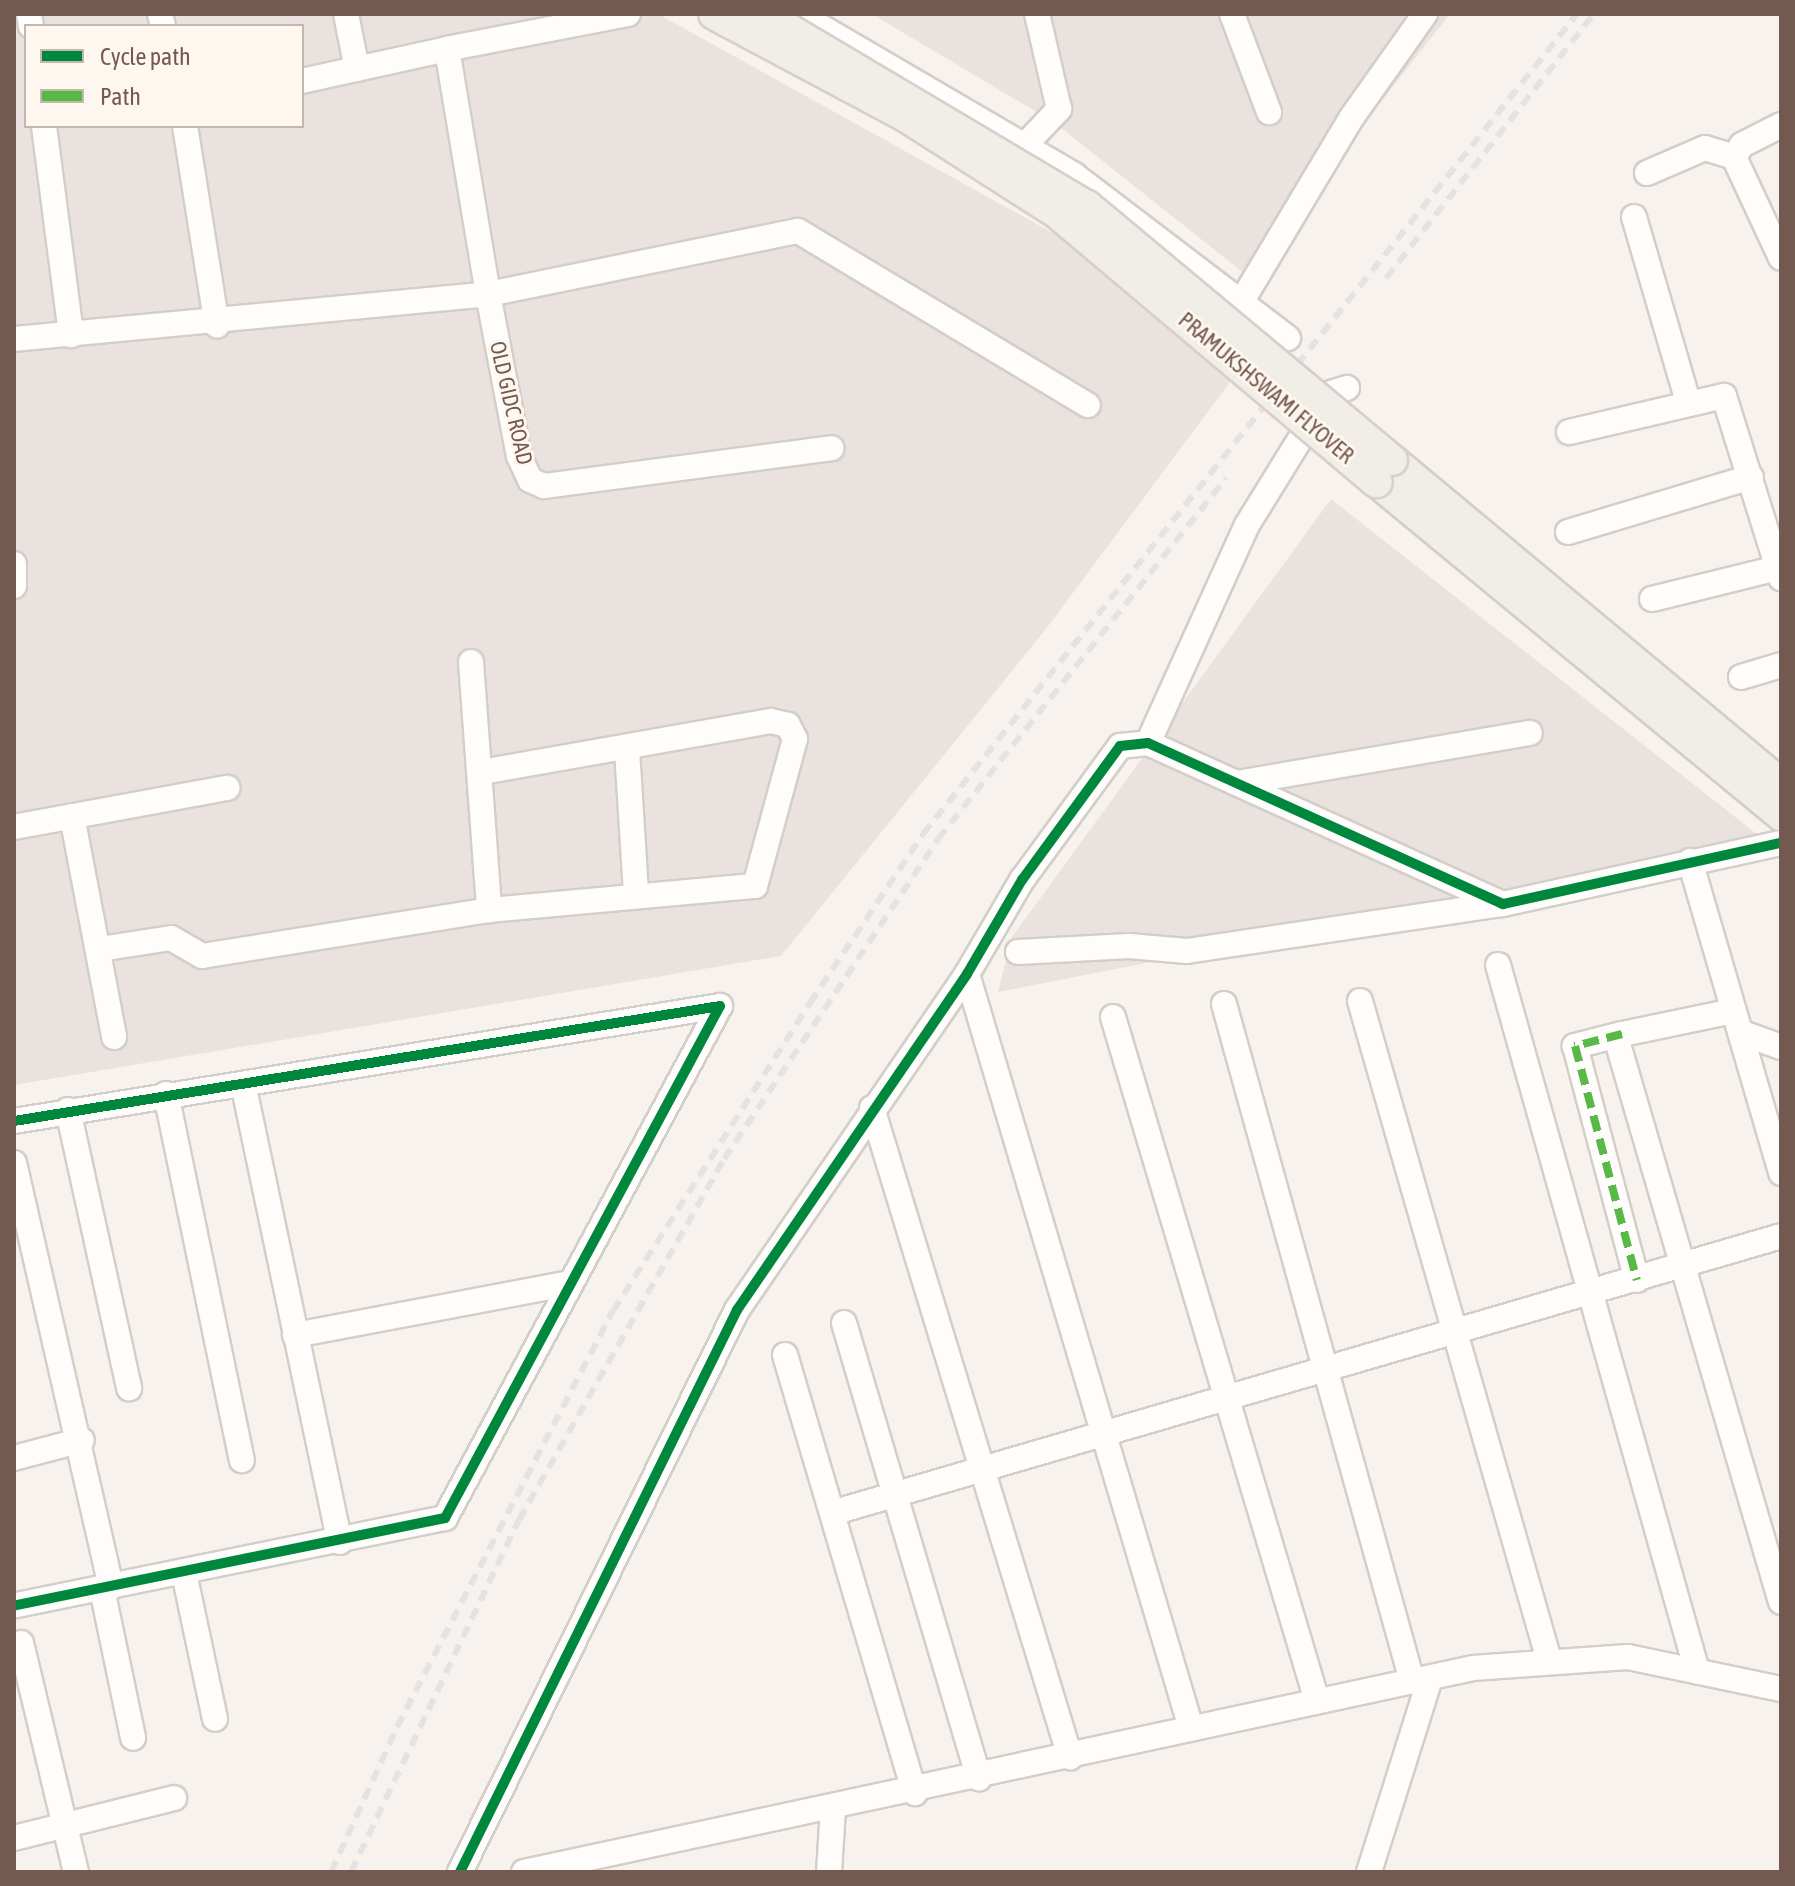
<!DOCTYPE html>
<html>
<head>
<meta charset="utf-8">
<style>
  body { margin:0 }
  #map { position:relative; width:1795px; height:1886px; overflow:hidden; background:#f7f2ed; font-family:"Asap Condensed",sans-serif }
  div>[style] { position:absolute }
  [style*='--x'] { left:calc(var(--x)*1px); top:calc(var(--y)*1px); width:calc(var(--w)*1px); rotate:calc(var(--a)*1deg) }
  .industrial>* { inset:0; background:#e9e2de }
  .roads { filter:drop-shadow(2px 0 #d4cec8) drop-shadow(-2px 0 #d4cec8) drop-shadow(0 2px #d4cec8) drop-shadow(0 -2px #d4cec8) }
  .minor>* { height:24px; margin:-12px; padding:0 12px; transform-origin:12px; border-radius:12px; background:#fefdfc }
  .major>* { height:30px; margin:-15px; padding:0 15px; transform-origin:15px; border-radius:15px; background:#f1ede7 }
  .rail>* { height:6px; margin-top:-3px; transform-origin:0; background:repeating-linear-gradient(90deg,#e4e3e4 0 12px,transparent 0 20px) }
  .bridges { filter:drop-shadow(2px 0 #d8cfcb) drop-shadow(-2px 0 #d8cfcb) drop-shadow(0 2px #d8cfcb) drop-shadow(0 -2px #d8cfcb) }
  .major-bridge>* { height:30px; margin:-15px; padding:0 15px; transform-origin:15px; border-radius:15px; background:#f1ede7 }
  .quiet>* { height:8px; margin-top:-4px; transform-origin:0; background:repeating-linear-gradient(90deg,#58b947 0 16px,transparent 0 24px) }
  .cycleway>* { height:10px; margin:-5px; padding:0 5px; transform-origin:5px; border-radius:5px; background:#00873e }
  span { translate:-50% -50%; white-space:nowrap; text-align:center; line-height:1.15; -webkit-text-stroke:6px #fef7ef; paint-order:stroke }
  .street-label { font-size:22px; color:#73594f }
  .frame { position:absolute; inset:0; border:16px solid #73594f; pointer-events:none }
  .legend { position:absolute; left:24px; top:24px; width:280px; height:104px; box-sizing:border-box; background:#fef7ef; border:2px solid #c6b8af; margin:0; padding:10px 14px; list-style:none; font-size:24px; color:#73594f }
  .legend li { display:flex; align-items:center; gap:16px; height:40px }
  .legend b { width:40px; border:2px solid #c6b8af }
</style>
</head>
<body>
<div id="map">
  <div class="industrial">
    <i style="clip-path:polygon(evenodd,14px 14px,658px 14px,1069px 242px,1230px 382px,1046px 629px,781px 956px,14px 1085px,14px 14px,26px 26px,302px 26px,302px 126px,26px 126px,26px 26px)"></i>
    <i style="clip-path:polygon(872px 14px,1450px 14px,1245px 274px,1055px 123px)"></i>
    <i style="clip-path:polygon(1331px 499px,1772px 846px,1685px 857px,998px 992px,1012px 937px)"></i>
  </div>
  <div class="roads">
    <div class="minor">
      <i style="--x:29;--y:14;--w:12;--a:81"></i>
      <i style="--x:160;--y:14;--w:12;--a:76"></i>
      <i style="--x:346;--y:14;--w:56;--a:78.7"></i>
      <i style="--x:628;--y:14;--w:184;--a:169.1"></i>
      <i style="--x:447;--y:49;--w:248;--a:80.5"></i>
      <i style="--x:488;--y:294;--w:316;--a:-11.5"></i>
      <i style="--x:798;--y:231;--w:338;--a:31"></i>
      <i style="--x:799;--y:14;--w:319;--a:30.3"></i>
      <i style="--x:1074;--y:175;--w:269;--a:37.3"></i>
      <i style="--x:1232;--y:14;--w:105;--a:69.3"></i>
      <i style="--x:302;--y:81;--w:148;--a:-12.4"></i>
      <i style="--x:1781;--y:125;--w:44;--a:152.9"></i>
      <i style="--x:1742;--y:145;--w:14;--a:124"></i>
      <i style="--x:1734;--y:157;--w:111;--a:65"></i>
      <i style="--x:44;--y:126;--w:211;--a:82.6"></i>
      <i style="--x:185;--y:126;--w:202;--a:80.9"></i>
      <i style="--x:1025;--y:145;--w:50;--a:-46.6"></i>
      <i style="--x:1059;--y:109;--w:98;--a:-103"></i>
      <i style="--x:1647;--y:173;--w:63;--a:-23.3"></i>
      <i style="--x:1705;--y:148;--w:30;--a:17"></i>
      <i style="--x:1634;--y:217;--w:193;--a:73.7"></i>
      <i style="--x:1240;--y:304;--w:218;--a:-59.1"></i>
      <i style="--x:1352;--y:117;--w:126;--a:-54.7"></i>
      <i style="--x:14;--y:339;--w:476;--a:-5.4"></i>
      <i style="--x:488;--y:294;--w:165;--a:79.2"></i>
      <i style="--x:519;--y:456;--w:26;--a:65"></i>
      <i style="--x:530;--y:480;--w:15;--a:23"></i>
      <i style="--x:544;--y:486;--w:290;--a:-7.5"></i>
      <i style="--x:1569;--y:432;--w:159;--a:-13.1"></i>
      <i style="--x:1724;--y:396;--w:191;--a:72.6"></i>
      <i style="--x:1568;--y:532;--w:191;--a:-16.7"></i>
      <i style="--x:14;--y:564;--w:22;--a:90"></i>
      <i style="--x:1652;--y:599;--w:133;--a:-13.9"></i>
      <i style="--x:471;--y:662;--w:249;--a:85.8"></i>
      <i style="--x:1741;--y:677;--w:42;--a:-16.7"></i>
      <i style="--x:1148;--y:743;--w:239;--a:-65.6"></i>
      <i style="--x:1247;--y:525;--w:154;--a:-58.3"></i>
      <i style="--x:1328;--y:394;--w:20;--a:-18"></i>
      <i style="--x:627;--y:750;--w:144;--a:86.4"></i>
      <i style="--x:1237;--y:783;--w:297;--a:-9.7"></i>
      <i style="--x:72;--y:816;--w:225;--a:79.2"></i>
      <i style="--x:14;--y:827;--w:217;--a:-10.4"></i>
      <i style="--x:1690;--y:861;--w:325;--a:73.7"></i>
      <i style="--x:100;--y:949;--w:72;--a:-8.8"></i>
      <i style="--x:171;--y:938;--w:36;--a:30"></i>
      <i style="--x:202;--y:956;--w:291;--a:-9.1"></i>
      <i style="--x:489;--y:910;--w:267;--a:-5.2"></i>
      <i style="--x:755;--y:886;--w:152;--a:-74.8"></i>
      <i style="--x:795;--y:739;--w:16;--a:-117"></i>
      <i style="--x:788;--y:725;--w:17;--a:-167"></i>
      <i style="--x:771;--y:721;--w:294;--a:170"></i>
      <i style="--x:1018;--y:952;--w:111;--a:-3.1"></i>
      <i style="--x:1129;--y:946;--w:58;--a:4.9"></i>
      <i style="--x:1187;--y:951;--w:319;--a:-8.5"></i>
      <i style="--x:1498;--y:965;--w:734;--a:74.26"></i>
      <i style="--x:967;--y:974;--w:787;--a:73.45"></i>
      <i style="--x:1360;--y:1001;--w:686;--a:74"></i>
      <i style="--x:1224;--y:1004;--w:703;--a:74.48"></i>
      <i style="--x:1733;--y:1011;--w:113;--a:168.3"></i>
      <i style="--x:1622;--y:1034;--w:11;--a:112"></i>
      <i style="--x:1618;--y:1044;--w:581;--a:73.72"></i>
      <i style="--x:1113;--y:1017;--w:714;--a:73.39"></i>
      <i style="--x:1740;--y:1032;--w:44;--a:20.1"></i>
      <i style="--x:1622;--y:1034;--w:49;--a:165.7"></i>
      <i style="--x:1575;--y:1046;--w:242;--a:75.2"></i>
      <i style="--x:244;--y:1088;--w:464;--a:78.1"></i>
      <i style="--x:166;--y:1094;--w:374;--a:78.3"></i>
      <i style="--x:872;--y:1108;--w:679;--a:73.03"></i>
      <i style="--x:68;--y:1110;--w:285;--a:77.6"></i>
      <i style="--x:14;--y:1121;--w:715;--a:-9.25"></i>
      <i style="--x:720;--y:1006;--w:581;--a:118.24"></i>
      <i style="--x:445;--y:1518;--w:440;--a:168.5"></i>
      <i style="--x:14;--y:1163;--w:435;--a:77.1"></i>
      <i style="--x:844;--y:1323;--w:475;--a:73.5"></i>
      <i style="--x:295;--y:1335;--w:281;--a:-10.7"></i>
      <i style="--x:785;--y:1355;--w:457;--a:73.5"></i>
      <i style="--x:14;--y:1458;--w:70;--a:-14.8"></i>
      <i style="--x:835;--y:1512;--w:985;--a:-16.26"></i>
      <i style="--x:184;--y:1573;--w:149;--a:78"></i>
      <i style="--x:102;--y:1589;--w:152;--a:78.2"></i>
      <i style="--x:21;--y:1643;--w:236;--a:76.5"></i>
      <i style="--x:14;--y:1838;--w:165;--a:-14"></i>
      <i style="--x:460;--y:1872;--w:627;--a:-63.76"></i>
      <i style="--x:737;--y:1310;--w:407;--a:-55.6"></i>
      <i style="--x:967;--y:974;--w:109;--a:-59.7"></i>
      <i style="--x:1022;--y:880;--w:166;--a:-53.8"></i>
      <i style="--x:1120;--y:746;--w:28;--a:-6"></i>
      <i style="--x:1148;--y:743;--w:390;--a:24.4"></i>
      <i style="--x:1503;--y:904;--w:285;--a:-12.4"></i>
      <i style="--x:524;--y:1872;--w:971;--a:-12.13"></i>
      <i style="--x:1473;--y:1668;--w:155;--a:-4.1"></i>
      <i style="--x:1628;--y:1657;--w:156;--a:11.8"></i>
      <i style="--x:829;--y:1872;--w:63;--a:-86.4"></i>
      <i style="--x:1369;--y:1872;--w:203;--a:-72.5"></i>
    </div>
    <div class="major">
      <i style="--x:1392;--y:460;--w:506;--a:39.79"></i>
      <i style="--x:1377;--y:482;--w:524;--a:39.5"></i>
    </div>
  </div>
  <div class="rail">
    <i style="--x:1386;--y:278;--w:336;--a:-51.8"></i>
    <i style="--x:331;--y:1872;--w:159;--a:-65.5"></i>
    <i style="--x:397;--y:1727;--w:469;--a:-62.6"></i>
    <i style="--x:613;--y:1311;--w:366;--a:-57.4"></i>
    <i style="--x:810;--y:1003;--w:203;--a:-56.2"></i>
    <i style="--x:923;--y:834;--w:1049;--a:-51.43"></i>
    <i style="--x:351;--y:1872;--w:390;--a:-64.5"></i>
    <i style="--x:519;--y:1520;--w:415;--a:-60.4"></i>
    <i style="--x:724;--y:1159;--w:385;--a:-56.2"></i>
    <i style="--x:938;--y:839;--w:462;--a:-51.4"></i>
  </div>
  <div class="bridges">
    <div class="major-bridge">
      <i style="--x:714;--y:14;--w:217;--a:28.1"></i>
      <i style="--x:905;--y:116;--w:180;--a:32.5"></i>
      <i style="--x:1057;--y:213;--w:418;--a:40.1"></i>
      <i style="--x:763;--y:14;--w:377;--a:30.7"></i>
      <i style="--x:1087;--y:206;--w:397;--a:39.8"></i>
    </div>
  </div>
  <div class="quiet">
    <i style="--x:1622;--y:1034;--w:49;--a:165.7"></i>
    <i style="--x:1575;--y:1046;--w:242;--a:75.2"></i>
  </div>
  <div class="cycleway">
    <i style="--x:14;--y:1121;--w:715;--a:-9.25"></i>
    <i style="--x:720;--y:1006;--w:581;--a:118.24"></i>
    <i style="--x:445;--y:1518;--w:440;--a:168.5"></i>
    <i style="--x:460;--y:1872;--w:627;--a:-63.76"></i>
    <i style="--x:737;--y:1310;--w:407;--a:-55.6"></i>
    <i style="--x:967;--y:974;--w:109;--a:-59.7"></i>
    <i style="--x:1022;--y:880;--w:166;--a:-53.8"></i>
    <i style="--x:1120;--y:746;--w:28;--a:-6"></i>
    <i style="--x:1148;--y:743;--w:390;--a:24.4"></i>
    <i style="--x:1503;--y:904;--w:285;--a:-12.4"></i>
  </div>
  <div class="street-label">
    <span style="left:1266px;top:388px;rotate:40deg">PRAMUKSHSWAMI FLYOVER</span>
    <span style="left:511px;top:403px;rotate:77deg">OLD GIDC ROAD</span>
  </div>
  <div class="frame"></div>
  <ul class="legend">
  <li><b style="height:10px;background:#00873e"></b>Cycle path</li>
  <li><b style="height:10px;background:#58b947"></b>Path</li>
  </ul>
</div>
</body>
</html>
